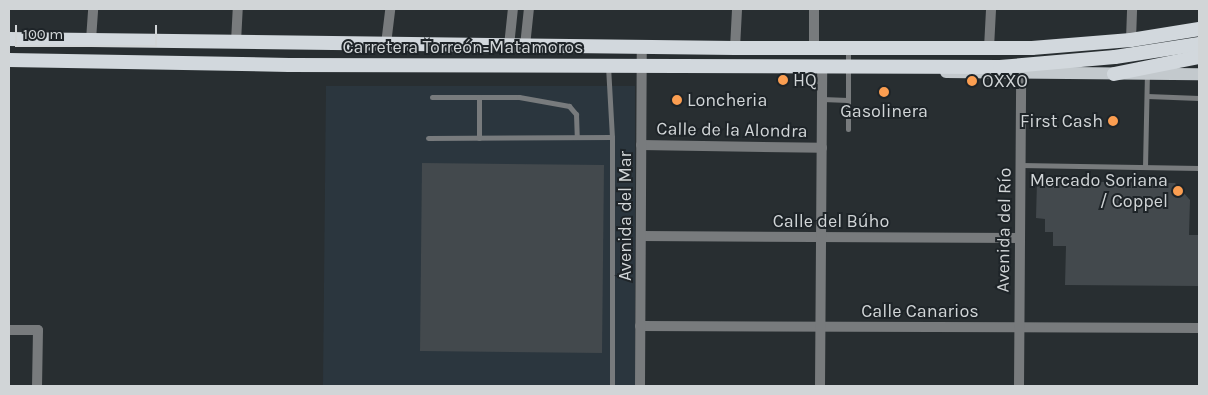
<!DOCTYPE html>
<html>
<head>
<meta charset="utf-8">
<style>
  body { margin:0 }
  #map { position:relative; width:1208px; height:395px; overflow:hidden; background:#282e31; font-family:Karla,sans-serif }
  div>[style] { position:absolute }
  [style*='--x'] { left:calc(var(--x)*1px); top:calc(var(--y)*1px); width:calc(var(--w)*1px); rotate:calc(var(--a)*1deg) }
  .built>* { inset:0; background:#2b363e }
  .building>* { inset:0; background:#43494d }
  .service>* { height:5px; margin:-2.5px; padding:0 2.5px; transform-origin:2.5px; border-radius:2.5px; background:#787b7d }
  .minor>* { height:10px; margin:-5px; padding:0 5px; transform-origin:5px; border-radius:5px; background:#787b7d }
  .primary>* { height:12px; margin:-6px; padding:0 6px; transform-origin:6px; border-radius:6px; background:#c3c9cd }
  .trunk>* { height:14px; margin:-7px; padding:0 7px; transform-origin:7px; border-radius:7px; background:#d2d8dd }
  .dots>* { width:14px; height:14px; translate:-50% -50%; box-sizing:border-box; border:2px solid #1e2428; border-radius:50% }
  span { translate:-50% -50%; white-space:nowrap; text-align:center; line-height:1.15; -webkit-text-stroke:4px #1e2428; paint-order:stroke }
  .street-label { font-size:18px; color:#d1d5d7 }
  .poi-label { font-size:18px; color:#d1d5d7 }
  .left { translate:0 -50%; text-align:left }
  .right { translate:-100% -50%; text-align:right }
  .frame { position:absolute; inset:0; border:10px solid #d1d5d7; pointer-events:none }
  .scale { position:absolute; left:15px; top:25px; width:142px; height:22px; box-sizing:border-box; border:2px solid #d1d5d7; border-top:0; padding-left:6px; font-size:15px; line-height:18px; white-space:nowrap; color:#d1d5d7; -webkit-text-stroke:4px #1e2428; paint-order:stroke }
</style>
</head>
<body>
<div id="map">
  <div class="built">
    <i style="clip-path:polygon(326px 86px,635px 86px,635px 386px,323px 386px)"></i>
  </div>
  <div class="building">
    <i style="clip-path:polygon(422px 163px,604px 165px,602px 353px,420px 351px)"></i>
    <i style="clip-path:polygon(1037px 181px,1175px 183px,1190px 200px,1189px 235px,1199px 235px,1199px 286px,1065px 285px,1066px 246px,1053px 246px,1053px 232px,1045px 232px,1045px 219px,1036px 218px)"></i>
  </div>
  <div class="service">
    <i style="--x:848;--y:49;--w:80;--a:90"></i>
    <i style="--x:608;--y:66;--w:71;--a:86.8"></i>
    <i style="--x:612;--y:137;--w:248;--a:90"></i>
    <i style="--x:1147;--y:96;--w:52;--a:2.2"></i>
    <i style="--x:432;--y:97;--w:87;--a:0"></i>
    <i style="--x:519;--y:97;--w:51;--a:10.2"></i>
    <i style="--x:569;--y:106;--w:11;--a:49"></i>
    <i style="--x:576;--y:114;--w:23;--a:88"></i>
    <i style="--x:822;--y:99;--w:26;--a:2"></i>
    <i style="--x:428;--y:138;--w:184;--a:-0.3"></i>
    <i style="--x:479;--y:138;--w:41;--a:-90"></i>
    <i style="--x:1020;--y:165;--w:179;--a:1"></i>
    <i style="--x:1145;--y:167;--w:93;--a:-88.8"></i>
  </div>
  <div class="minor">
    <i style="--x:814;--y:9;--w:39;--a:90"></i>
    <i style="--x:91;--y:40;--w:31;--a:-86"></i>
    <i style="--x:1131;--y:40;--w:31;--a:-88"></i>
    <i style="--x:236;--y:42;--w:33;--a:-87"></i>
    <i style="--x:386;--y:44;--w:35;--a:-83"></i>
    <i style="--x:509;--y:46;--w:37;--a:-84"></i>
    <i style="--x:525;--y:46;--w:37;--a:-84"></i>
    <i style="--x:735;--y:48;--w:39;--a:-87"></i>
    <i style="--x:989;--y:48;--w:39;--a:-87"></i>
    <i style="--x:641;--y:145;--w:181;--a:0.9"></i>
    <i style="--x:641;--y:236;--w:379;--a:0.3"></i>
    <i style="--x:640;--y:326;--w:559;--a:0.2"></i>
    <i style="--x:9;--y:330;--w:29;--a:0"></i>
    <i style="--x:38;--y:330;--w:56;--a:91"></i>
    <i style="--x:640;--y:386;--w:339;--a:-89.7"></i>
    <i style="--x:820;--y:386;--w:320;--a:-89.6"></i>
    <i style="--x:1019;--y:386;--w:312;--a:-89.6"></i>
  </div>
  <div class="primary">
    <i style="--x:946;--y:72;--w:253;--a:0.5"></i>
  </div>
  <div class="trunk">
    <i style="--x:9;--y:39;--w:726;--a:0.71"></i>
    <i style="--x:735;--y:48;--w:297;--a:0"></i>
    <i style="--x:1032;--y:48;--w:99;--a:-4.6"></i>
    <i style="--x:1131;--y:40;--w:69;--a:-9.2"></i>
    <i style="--x:9;--y:60;--w:280;--a:1"></i>
    <i style="--x:289;--y:65;--w:711;--a:0.16"></i>
    <i style="--x:1000;--y:67;--w:115;--a:-5"></i>
    <i style="--x:1115;--y:57;--w:85;--a:-8.8"></i>
    <i style="--x:1114;--y:74;--w:87;--a:-11.3"></i>
  </div>
  <div class="dots">
    <i style="left:783px;top:80px;background:#fb9e51"></i>
    <i style="left:972px;top:81px;background:#fb9e51"></i>
    <i style="left:884px;top:92px;background:#fb9e51"></i>
    <i style="left:677px;top:100px;background:#fb9e51"></i>
    <i style="left:1113px;top:121px;background:#fb9e51"></i>
    <i style="left:1178px;top:191px;background:#fb9e51"></i>
  </div>
  <div class="street-label">
    <span style="left:463px;top:47px">Carretera Torreón-Matamoros</span>
    <span style="left:732px;top:130px;rotate:1deg">Calle de la Alondra</span>
    <span style="left:625px;top:216px;rotate:-90deg">Avenida del Mar</span>
    <span style="left:831px;top:221px">Calle del Búho</span>
    <span style="left:1004px;top:230px;rotate:-89deg">Avenida del Río</span>
    <span style="left:920px;top:311px">Calle Canarios</span>
  </div>
  <div class="poi-label">
    <span class="left" style="left:793px;top:80px">HQ</span>
    <span class="left" style="left:982px;top:81px">OXXO</span>
    <span class="left" style="left:687px;top:100px">Loncheria</span>
    <span style="left:884px;top:111px">Gasolinera</span>
    <span class="right" style="left:1103px;top:121px">First Cash</span>
    <span class="right" style="left:1168px;top:191px">Mercado Soriana<br>/ Coppel</span>
  </div>
  <div class="frame"></div>
  <div class="scale">100 m</div>
</div>
</body>
</html>
